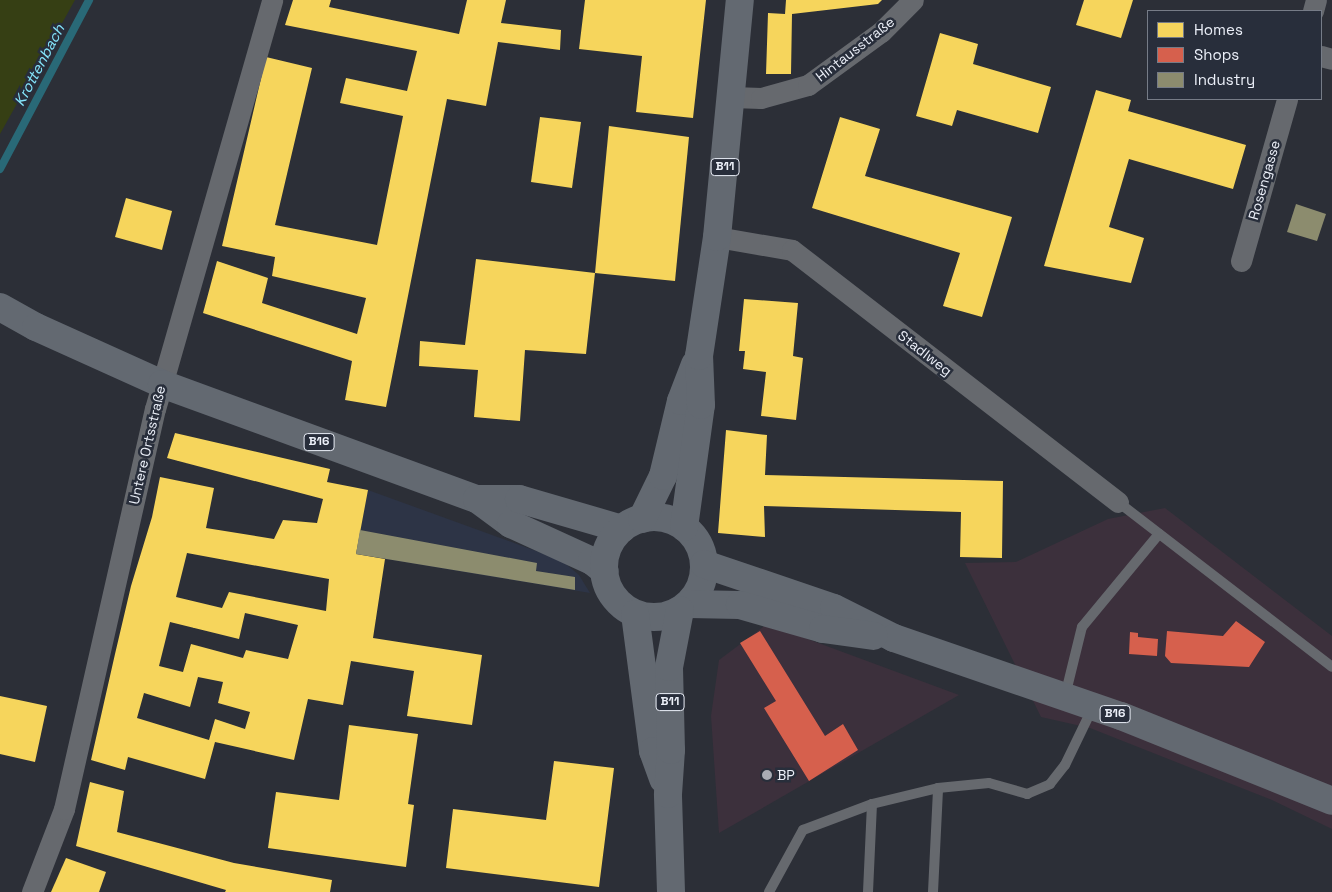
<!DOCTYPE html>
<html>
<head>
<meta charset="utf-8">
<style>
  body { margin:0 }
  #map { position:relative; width:1332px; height:892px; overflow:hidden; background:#2c2f37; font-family:"Space Grotesk",sans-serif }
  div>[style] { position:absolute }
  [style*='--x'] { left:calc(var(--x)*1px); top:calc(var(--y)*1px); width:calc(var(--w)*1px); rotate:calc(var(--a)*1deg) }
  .commercial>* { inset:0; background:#3c303c }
  .built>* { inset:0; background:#2d3446 }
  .green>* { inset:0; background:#363f14 }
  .homes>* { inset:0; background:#f6d55c }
  .shops>* { inset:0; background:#d6604d }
  .industry>* { inset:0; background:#8c8c6e }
  .stream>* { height:8px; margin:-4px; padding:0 4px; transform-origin:4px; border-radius:4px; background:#296977 }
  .lane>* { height:10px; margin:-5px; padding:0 5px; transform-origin:5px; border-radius:5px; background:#66696e }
  .street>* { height:21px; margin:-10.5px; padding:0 10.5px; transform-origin:10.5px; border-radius:10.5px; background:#66696e }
  .primary>* { height:28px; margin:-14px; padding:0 14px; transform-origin:14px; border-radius:14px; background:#636971 }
  .primary>.ring { margin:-14px; padding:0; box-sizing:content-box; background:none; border:28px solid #636971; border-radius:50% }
  .dots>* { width:14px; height:14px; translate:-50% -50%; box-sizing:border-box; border:2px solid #282e3b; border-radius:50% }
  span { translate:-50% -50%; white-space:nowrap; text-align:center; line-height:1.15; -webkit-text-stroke:5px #282e3b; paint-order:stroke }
  .shield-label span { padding:1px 4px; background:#282e3b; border:1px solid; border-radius:4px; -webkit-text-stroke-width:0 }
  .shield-label { font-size:12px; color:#ecf0f9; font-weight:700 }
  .street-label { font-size:14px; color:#ecf0f9 }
  .poi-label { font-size:14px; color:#ecf0f9 }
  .left { translate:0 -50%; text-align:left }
  .water-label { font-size:15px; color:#85e5fb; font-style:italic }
  .legend { position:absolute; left:1147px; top:10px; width:175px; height:90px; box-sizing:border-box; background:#282e3b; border:1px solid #767c87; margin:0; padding:6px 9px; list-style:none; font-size:15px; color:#ecf0f9 }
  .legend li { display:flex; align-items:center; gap:10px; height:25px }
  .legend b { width:25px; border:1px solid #767c87 }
</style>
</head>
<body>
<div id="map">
  <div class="commercial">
    <i style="clip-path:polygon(1165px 508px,1332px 636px,1332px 829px,1272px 800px,1090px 728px,1041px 717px,965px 563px,1016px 562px,1108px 519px)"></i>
    <i style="clip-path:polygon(767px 624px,959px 695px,719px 833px,711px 716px,719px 660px)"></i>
  </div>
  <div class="built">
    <i style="clip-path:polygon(368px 490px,561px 560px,579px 575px,590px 593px,356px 554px)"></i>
  </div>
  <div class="green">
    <i style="clip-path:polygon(0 0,75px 0,0 134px)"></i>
  </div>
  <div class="homes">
    <i style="clip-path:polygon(293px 0,331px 0,329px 7px,459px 34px,467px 0,506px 0,501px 23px,561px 30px,560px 50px,498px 42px,486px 106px,447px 99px,386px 407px,345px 400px,352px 361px,203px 313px,217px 261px,268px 278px,262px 303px,357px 334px,366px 298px,272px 276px,275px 257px,222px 246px,266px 57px,312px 68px,275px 225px,377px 245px,403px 116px,340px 103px,346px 78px,407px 91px,417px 51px,285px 25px)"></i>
    <i style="clip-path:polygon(585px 0,706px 0,693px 118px,636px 112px,642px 56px,579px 49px)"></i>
    <i style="clip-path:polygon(786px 0,882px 0,878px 4px,792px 14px,791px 74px,766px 74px,768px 13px,785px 14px)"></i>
    <i style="clip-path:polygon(1084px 0,1133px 0,1121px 38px,1076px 25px)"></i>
    <i style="clip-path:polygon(940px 33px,978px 44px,973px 64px,1051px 87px,1038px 133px,957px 110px,952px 126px,916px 116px)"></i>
    <i style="clip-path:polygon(1096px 90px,1131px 100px,1128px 111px,1246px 145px,1233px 189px,1129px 159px,1109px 227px,1144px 238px,1131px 283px,1044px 266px)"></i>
    <i style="clip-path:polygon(540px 117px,581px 122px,572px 188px,531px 182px)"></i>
    <i style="clip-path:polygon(840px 117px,880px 129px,865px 176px,1012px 217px,982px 317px,943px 306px,960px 253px,812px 208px)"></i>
    <i style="clip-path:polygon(609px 126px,689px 137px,675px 281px,595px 273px)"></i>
    <i style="clip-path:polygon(126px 198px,172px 211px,162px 250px,115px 237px)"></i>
    <i style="clip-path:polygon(476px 259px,595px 273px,586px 354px,525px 350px,520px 421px,474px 417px,478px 370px,419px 366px,420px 341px,465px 345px)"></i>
    <i style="clip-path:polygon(744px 299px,798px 303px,793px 356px,803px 358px,796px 420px,761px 416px,766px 372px,743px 369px,745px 351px,739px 351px)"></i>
    <i style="clip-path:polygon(726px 430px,767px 435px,765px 475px,1003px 481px,1002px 558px,960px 557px,961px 512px,764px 506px,765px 537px,718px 533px)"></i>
    <i style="clip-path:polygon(evenodd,175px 433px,330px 469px,327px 482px,368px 490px,356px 554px,385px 559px,373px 638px,482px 655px,472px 725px,407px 716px,414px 671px,351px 661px,343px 705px,308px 699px,294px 760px,215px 742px,205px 779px,128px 757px,125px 770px,91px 760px,115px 654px,131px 586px,152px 517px,160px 477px,214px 488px,206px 528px,274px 539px,283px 520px,317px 523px,323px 499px,167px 458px,175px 433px,187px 553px,329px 579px,326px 611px,229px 592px,222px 608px,176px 597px,187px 553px,175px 433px,245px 613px,298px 625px,288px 659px,246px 650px,243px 658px,191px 644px,183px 672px,159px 666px,170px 622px,239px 639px,245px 613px,175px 433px,198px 677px,223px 682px,218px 703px,250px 712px,245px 729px,215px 719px,209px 740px,137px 718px,144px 693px,190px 707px,198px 677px)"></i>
    <i style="clip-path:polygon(0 696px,47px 706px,35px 762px,0 754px)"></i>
    <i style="clip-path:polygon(349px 725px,418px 734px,408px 804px,414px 805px,406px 867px,268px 848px,276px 792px,339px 800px)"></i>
    <i style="clip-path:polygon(554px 761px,614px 768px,599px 887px,446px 868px,453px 809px,546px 820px)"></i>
    <i style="clip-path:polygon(90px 782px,124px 791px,117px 832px,234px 863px,332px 880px,330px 892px,225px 892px,226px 890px,76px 846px)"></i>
    <i style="clip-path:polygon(66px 858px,106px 872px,99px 892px,51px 892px)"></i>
  </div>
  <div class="shops">
    <i style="clip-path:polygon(1236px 621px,1265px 642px,1249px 667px,1171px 663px,1165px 656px,1167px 631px,1223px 636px)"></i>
    <i style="clip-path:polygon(760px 631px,825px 736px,843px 724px,858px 750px,809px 781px,764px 708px,776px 701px,740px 643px)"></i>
    <i style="clip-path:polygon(1130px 632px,1138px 633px,1138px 637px,1158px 639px,1157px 656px,1129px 654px)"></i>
  </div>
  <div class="industry">
    <i style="clip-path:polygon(1296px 204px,1326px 214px,1317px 241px,1287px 232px)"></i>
    <i style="clip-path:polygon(360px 530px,537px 563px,536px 571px,575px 577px,575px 590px,356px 554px)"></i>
  </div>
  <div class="stream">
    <i style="--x:0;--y:169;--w:191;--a:-62.2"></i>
  </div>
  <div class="lane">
    <i style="--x:1118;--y:502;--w:270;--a:37.6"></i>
    <i style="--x:1065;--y:696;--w:71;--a:-76.2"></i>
    <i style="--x:1082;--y:627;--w:121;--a:-50.4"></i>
    <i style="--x:769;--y:892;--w:71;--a:-61.3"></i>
    <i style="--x:803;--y:830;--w:74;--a:-20.6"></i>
    <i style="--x:872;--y:804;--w:68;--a:-13.6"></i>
    <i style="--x:938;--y:788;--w:51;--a:-5.6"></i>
    <i style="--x:989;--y:783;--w:40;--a:16"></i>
    <i style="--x:1027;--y:794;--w:25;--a:-23"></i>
    <i style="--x:1050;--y:784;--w:24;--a:-52"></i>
    <i style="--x:1065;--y:765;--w:64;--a:-64.2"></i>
    <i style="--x:868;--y:892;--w:88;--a:-87.4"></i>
    <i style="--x:933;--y:892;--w:104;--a:-87.2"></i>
  </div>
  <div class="street">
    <i style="--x:1313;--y:11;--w:11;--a:-75"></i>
    <i style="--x:1321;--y:56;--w:11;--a:15"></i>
    <i style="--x:732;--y:97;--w:29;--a:2"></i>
    <i style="--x:761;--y:98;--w:49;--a:-15.5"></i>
    <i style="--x:808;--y:85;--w:90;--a:-36"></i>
    <i style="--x:881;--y:32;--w:45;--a:-45"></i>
    <i style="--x:717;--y:237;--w:76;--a:9.8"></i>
    <i style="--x:792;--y:250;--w:412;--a:37.7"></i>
    <i style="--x:1241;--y:261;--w:168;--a:-74.1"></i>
    <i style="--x:32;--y:892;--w:89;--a:-68.9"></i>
    <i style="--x:64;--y:809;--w:410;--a:-77.2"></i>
    <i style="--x:155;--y:409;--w:425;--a:-74"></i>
  </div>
  <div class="primary">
    <i style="--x:0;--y:307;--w:41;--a:29.1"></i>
    <i style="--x:36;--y:327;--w:138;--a:24.3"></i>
    <i style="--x:162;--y:384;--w:335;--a:20.1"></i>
    <i style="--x:477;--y:499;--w:42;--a:36.3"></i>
    <i style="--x:511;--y:524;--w:89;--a:24.6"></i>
    <i style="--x:592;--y:561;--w:16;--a:38"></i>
    <i style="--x:477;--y:499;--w:42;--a:0"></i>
    <i style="--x:519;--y:499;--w:107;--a:16.2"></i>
    <i class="ring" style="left:604px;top:517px;width:72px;height:72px"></i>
    <i style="--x:642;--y:519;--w:48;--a:-64"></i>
    <i style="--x:663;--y:476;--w:77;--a:-76.5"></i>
    <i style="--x:681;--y:401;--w:39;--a:-69"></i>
    <i style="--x:684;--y:527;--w:123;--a:-82.1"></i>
    <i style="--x:701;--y:405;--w:49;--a:-92.3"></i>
    <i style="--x:699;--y:356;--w:120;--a:-81.4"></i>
    <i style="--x:717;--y:237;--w:238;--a:-84.5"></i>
    <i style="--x:704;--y:564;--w:137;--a:18.7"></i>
    <i style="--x:834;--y:608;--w:67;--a:26.6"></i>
    <i style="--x:894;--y:638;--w:240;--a:19"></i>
    <i style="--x:1121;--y:716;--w:227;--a:21.9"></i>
    <i style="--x:689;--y:604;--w:51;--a:1.1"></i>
    <i style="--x:740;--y:605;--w:86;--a:16.1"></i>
    <i style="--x:823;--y:629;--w:51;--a:7.8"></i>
    <i style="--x:635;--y:614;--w:138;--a:82.5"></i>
    <i style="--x:653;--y:751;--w:30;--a:70"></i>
    <i style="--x:671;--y:892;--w:98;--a:-91.8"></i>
    <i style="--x:668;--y:794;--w:44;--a:-86.1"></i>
    <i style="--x:671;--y:750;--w:83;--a:-91.4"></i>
    <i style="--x:669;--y:667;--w:58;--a:-79.1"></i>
  </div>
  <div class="dots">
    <i style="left:767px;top:775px;background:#a9acb5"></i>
  </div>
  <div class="shield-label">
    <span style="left:725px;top:167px">B11</span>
    <span style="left:319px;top:442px">B16</span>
    <span style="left:670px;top:702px">B11</span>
    <span style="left:1115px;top:714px">B16</span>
  </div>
  <div class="street-label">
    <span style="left:855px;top:49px;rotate:-38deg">Hintausstraße</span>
    <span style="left:1264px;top:180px;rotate:-74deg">Rosengasse</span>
    <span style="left:925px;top:353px;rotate:38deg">Stadlweg</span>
    <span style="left:147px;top:445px;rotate:-77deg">Untere Ortsstraße</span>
  </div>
  <div class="poi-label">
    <span class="left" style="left:777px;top:775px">BP</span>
  </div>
  <div class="water-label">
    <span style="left:39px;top:65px;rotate:-62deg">Krottenbach</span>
  </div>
  <ul class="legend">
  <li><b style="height:14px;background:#f6d55c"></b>Homes</li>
  <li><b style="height:14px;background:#d6604d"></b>Shops</li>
  <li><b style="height:14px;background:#8c8c6e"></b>Industry</li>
  </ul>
</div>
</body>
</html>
